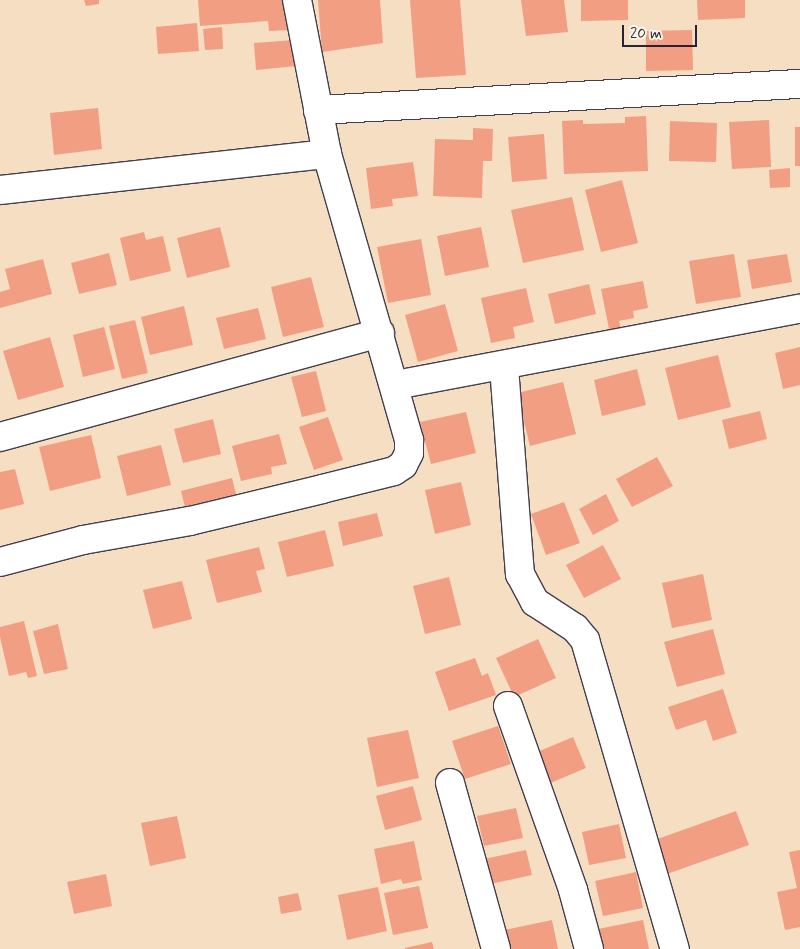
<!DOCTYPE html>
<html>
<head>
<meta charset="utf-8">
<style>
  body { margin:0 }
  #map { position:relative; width:800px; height:949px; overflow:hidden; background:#f5dec2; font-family:Mynerve,sans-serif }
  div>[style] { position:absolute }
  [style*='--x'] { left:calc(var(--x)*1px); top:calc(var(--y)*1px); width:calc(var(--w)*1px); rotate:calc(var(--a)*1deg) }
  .building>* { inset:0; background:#f29e83 }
  .roads { filter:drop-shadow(1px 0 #423e4f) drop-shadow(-1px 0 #423e4f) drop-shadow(0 1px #423e4f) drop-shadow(0 -1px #423e4f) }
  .street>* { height:28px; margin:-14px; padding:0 14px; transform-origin:14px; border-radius:14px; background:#fff }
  span { translate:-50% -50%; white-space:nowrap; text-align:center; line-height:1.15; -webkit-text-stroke:5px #fcf5e5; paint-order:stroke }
  .scale { position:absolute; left:622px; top:25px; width:75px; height:22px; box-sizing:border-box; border:2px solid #22223b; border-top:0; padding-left:6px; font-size:15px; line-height:18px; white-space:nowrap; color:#22223b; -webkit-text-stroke:4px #fcf5e5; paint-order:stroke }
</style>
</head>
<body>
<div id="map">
  <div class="building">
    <i style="clip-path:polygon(84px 0,99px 0,99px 4px,86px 6px)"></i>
    <i style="clip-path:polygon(198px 0,287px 0,289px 30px,269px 31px,268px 21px,200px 26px)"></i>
    <i style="clip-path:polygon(318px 0,380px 0,383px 43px,322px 52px)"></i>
    <i style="clip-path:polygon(410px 0,460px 0,466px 75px,416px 78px)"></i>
    <i style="clip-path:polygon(521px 0,564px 0,568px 32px,526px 36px)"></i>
    <i style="clip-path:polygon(581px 0,628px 0,628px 20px,581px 21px)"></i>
    <i style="clip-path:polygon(697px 0,745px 0,745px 18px,698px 20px)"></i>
    <i style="clip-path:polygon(197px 23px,199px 51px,158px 54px,156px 27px)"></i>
    <i style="clip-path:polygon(222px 27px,223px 49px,205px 50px,203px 29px)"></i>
    <i style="clip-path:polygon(692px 30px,693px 70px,646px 71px,646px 31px)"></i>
    <i style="clip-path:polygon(294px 40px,296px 66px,256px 70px,254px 43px)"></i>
    <i style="clip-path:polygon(98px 108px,102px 149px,54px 155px,50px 113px)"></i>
    <i style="clip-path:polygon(646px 116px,648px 171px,564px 174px,562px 121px,583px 120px,583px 124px,625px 123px,625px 117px)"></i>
    <i style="clip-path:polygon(769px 120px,771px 167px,732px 169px,729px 122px)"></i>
    <i style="clip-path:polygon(670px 121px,717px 123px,716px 162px,669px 161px)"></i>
    <i style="clip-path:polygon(795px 127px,800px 127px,800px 166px,795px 166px)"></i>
    <i style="clip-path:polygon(473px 128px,493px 129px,492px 161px,483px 161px,482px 198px,433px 196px,435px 139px,473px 140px)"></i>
    <i style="clip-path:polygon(544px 134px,547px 179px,512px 182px,508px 137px)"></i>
    <i style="clip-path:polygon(413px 162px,418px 196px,392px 199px,393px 206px,371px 209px,366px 168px)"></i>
    <i style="clip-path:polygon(790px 168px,790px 187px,770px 188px,769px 170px)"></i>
    <i style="clip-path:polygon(622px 180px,638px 243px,601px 252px,585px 190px)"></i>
    <i style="clip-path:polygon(572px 197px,584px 250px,523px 263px,511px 210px)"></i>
    <i style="clip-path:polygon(220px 227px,230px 267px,187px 278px,177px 238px)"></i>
    <i style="clip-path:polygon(481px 227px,489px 267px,445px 276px,437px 236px)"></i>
    <i style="clip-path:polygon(144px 232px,146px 240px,163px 236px,171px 271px,130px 281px,120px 238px)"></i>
    <i style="clip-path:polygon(421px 239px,431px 295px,388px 303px,377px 247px)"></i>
    <i style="clip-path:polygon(109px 253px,117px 285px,79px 294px,71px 263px)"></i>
    <i style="clip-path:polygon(734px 254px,741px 297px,696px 304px,689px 261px)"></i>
    <i style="clip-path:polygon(787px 254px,792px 282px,752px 289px,747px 260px)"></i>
    <i style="clip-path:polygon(43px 259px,52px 294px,0 308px,0 292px,10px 289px,5px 269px)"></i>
    <i style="clip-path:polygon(311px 277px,324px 327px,283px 337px,271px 287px)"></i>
    <i style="clip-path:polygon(643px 281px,648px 308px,633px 311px,634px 318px,619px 321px,622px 332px,610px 334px,601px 289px)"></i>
    <i style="clip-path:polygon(589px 284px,596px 314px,555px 324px,548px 294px)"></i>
    <i style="clip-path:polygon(526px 288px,534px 322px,513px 327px,515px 338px,491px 343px,481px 298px)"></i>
    <i style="clip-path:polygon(445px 304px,458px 351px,418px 362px,405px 315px)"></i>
    <i style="clip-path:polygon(184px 306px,193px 345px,150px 355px,141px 317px)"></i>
    <i style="clip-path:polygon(258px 308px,266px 339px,224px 349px,216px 318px)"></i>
    <i style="clip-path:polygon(135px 320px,148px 373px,122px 379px,109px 326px)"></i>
    <i style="clip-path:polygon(104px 327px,115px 369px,83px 377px,73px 335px)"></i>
    <i style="clip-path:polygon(50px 337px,64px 387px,18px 400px,3px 351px)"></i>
    <i style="clip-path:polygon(800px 347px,800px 385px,783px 389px,775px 353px)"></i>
    <i style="clip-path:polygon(718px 355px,731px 407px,678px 420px,665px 368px)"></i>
    <i style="clip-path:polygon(637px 369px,646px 405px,602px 416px,594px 380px)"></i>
    <i style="clip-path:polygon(316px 371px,326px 411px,302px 417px,291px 377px)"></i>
    <i style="clip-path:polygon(563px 382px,576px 434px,530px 446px,517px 393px)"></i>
    <i style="clip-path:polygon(760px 411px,767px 439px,729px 449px,722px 420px)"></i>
    <i style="clip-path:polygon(466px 412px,476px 453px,431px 464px,420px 422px)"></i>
    <i style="clip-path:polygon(328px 417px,343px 460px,314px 470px,299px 427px)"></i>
    <i style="clip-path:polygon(213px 419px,221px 454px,183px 463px,174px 429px)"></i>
    <i style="clip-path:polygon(279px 434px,287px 464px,271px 467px,272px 474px,241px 481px,232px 446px)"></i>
    <i style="clip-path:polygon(91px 435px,101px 478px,50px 491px,39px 447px)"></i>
    <i style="clip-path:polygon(161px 445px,171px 485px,127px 496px,117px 456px)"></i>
    <i style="clip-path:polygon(657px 457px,673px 486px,632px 507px,616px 479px)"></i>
    <i style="clip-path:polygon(15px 469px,24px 504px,0 510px,0 472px)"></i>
    <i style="clip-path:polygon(232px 478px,237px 498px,186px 511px,181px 491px)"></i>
    <i style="clip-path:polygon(461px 482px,471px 525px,435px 534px,425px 490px)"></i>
    <i style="clip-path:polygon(606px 494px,619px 521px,593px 535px,579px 509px)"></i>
    <i style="clip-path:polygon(564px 502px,580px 543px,546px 555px,531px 514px)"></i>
    <i style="clip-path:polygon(377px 513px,383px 536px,343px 546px,338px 522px)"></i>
    <i style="clip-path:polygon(325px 530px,334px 566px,287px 577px,278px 542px)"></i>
    <i style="clip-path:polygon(603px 545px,621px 579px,584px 598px,566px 565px)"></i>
    <i style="clip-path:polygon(259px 547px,265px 569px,256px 571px,262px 592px,217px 603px,206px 560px)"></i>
    <i style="clip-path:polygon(703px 574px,712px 620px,672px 628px,662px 583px)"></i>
    <i style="clip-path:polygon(449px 577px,461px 625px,425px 634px,413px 586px)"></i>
    <i style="clip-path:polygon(182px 581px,192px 619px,153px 629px,143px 590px)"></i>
    <i style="clip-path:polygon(24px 621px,37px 676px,28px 678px,26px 672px,9px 676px,0 637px,0 627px)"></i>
    <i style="clip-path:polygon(58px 624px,68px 669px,44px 674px,33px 631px)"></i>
    <i style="clip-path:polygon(713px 629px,725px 674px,677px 687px,664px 642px)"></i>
    <i style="clip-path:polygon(538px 639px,556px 678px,514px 697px,496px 658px)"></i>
    <i style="clip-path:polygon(475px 658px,482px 676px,488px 673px,496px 695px,449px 711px,435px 672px)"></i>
    <i style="clip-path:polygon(723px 689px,737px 733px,713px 741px,706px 720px,676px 730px,668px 707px)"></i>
    <i style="clip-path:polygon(498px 726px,511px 764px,465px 779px,452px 741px)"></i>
    <i style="clip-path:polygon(408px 730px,419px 778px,377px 787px,367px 738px)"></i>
    <i style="clip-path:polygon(573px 737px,586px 768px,548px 784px,535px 753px)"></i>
    <i style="clip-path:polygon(413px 786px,422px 820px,385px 830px,376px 796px)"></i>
    <i style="clip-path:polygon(516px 808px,523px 838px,484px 846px,477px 816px)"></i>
    <i style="clip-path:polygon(736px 811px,749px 845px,664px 875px,652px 841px)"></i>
    <i style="clip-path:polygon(177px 816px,186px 858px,150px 866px,141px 823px)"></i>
    <i style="clip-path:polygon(619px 824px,626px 858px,589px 865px,582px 832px)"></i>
    <i style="clip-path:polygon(414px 841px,422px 880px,403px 884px,401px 879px,381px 884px,374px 849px)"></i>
    <i style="clip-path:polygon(526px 850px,532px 875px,490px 884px,484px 859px)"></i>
    <i style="clip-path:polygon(800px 850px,800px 927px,785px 930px,777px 892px,797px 888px,789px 852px)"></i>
    <i style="clip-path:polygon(636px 872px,643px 908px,603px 916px,595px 881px)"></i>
    <i style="clip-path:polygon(106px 874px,112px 906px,74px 914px,67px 882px)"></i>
    <i style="clip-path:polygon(419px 886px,428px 928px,393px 935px,384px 893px)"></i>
    <i style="clip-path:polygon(378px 887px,387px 931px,347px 940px,338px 895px)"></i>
    <i style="clip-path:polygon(298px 893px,302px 910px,281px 914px,278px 897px)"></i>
    <i style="clip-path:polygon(552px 920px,558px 949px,508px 949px,504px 930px)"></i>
    <i style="clip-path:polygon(643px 920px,649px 949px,597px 949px,593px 930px)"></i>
    <i style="clip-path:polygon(432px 942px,434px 949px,405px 949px,405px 948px)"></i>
  </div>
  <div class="roads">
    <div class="street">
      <i style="--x:318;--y:110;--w:483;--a:-3.1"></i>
      <i style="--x:0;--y:190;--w:329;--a:-6.3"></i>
      <i style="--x:504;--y:367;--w:208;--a:85.6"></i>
      <i style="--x:520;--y:574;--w:32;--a:62"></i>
      <i style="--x:535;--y:602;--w:48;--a:33"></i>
      <i style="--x:575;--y:628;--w:16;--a:50"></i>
      <i style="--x:585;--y:640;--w:322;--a:73.8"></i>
      <i style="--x:396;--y:385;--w:411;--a:-10.7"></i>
      <i style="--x:0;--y:437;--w:394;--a:-15.3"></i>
      <i style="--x:0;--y:562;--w:86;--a:-14.8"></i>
      <i style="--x:83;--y:540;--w:109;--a:-10.1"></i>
      <i style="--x:190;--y:521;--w:136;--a:-13.6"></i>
      <i style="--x:322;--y:489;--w:74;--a:-14"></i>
      <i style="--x:394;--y:471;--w:11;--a:-34"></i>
      <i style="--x:403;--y:465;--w:13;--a:-63"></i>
      <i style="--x:409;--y:453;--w:13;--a:-90"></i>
      <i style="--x:409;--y:440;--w:298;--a:-106"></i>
      <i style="--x:327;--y:154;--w:157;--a:-101"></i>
      <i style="--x:508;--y:706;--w:195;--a:70.5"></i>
      <i style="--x:573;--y:890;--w:61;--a:74.8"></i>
      <i style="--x:450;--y:783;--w:172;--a:74.5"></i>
    </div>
  </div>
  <div class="scale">20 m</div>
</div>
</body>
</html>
